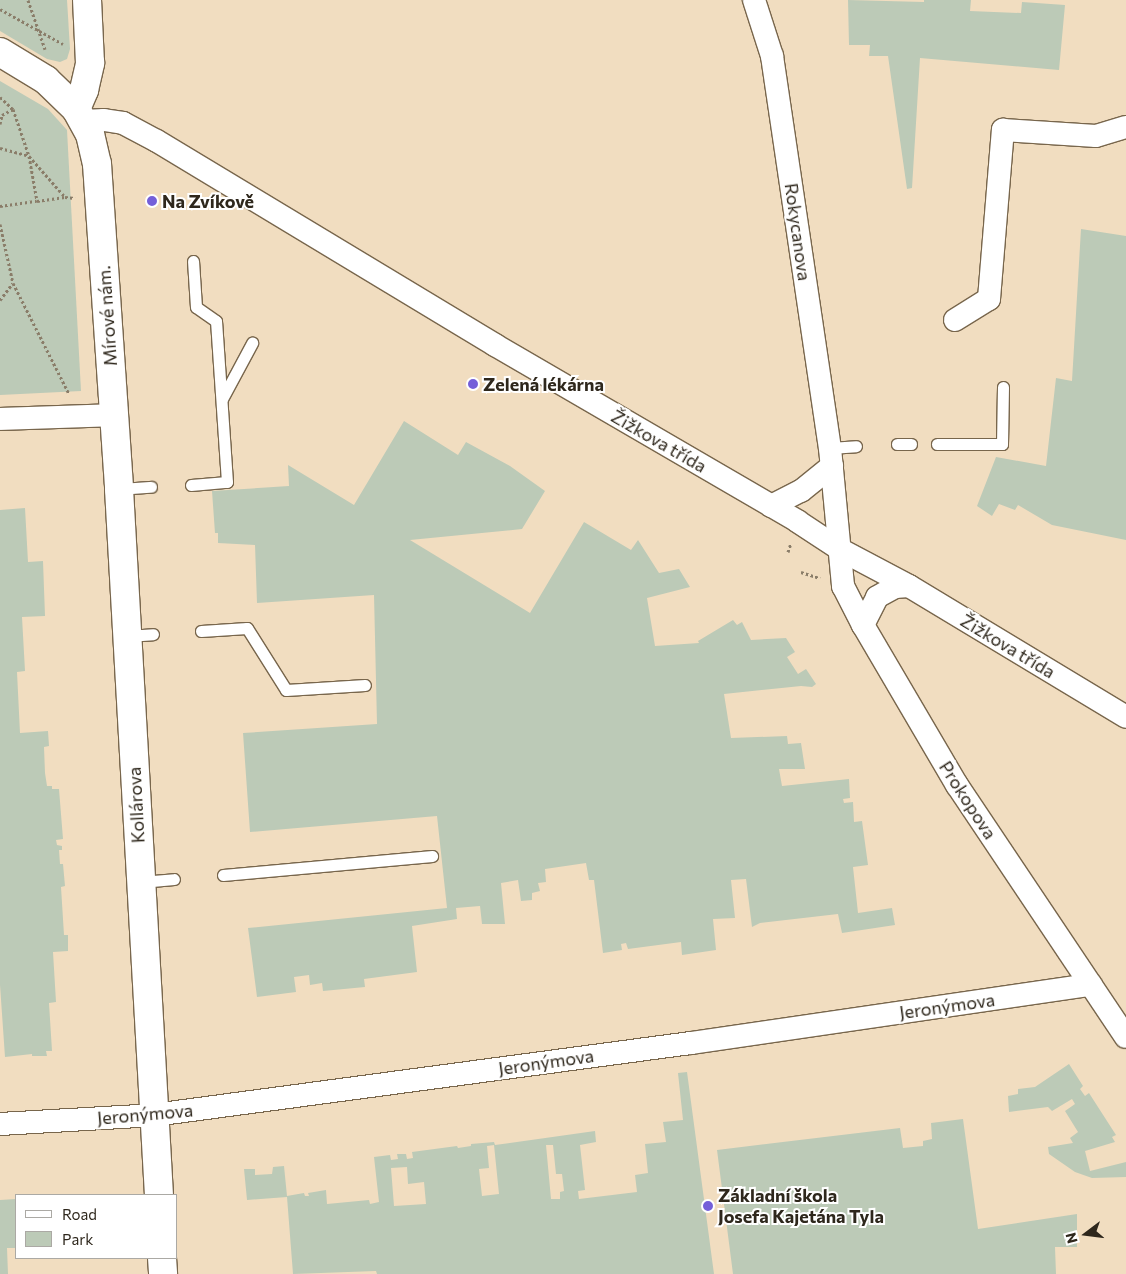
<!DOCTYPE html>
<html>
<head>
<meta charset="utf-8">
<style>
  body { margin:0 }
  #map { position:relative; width:1126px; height:1274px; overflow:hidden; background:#f1ddc0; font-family:Commissioner,sans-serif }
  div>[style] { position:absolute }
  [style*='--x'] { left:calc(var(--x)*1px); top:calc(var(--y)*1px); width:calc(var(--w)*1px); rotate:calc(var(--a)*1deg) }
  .green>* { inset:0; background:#bccab7 }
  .path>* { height:3px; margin-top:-1.5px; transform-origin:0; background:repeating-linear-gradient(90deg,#8a7d69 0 2.5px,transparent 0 5px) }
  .roads { filter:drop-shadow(1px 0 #78664c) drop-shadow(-1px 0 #78664c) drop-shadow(0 1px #78664c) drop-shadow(0 -1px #78664c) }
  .service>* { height:11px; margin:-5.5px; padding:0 5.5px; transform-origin:5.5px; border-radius:5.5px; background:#fff }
  .minor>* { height:22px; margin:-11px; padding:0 11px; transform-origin:11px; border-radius:11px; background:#fff }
  .tertiary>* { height:28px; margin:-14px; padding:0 14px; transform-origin:14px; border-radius:14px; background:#fff }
  .secondary>* { height:28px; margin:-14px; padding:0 14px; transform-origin:14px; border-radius:14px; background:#fff }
  .dots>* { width:14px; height:14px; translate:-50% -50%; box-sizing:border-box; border:2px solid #fff; border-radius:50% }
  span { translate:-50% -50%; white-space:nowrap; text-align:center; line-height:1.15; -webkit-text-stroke:4px #fff; paint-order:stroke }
  .poi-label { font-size:18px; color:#2e271c; font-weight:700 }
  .left { translate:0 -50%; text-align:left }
  .street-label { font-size:18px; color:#2e271c }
  .legend { position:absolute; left:15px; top:1194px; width:162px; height:65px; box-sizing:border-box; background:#fff; border:1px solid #aba9a4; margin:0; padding:6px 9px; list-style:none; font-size:15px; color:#2e271c }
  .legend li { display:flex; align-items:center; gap:10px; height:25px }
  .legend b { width:25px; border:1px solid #aba9a4 }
  .north { position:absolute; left:1061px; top:1209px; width:50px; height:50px; -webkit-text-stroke:4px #fff; paint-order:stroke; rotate:255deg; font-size:14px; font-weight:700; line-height:20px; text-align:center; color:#2e271c }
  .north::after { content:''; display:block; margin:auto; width:18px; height:22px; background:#2e271c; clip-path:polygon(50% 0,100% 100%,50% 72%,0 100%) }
</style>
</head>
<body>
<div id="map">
  <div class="green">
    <i style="clip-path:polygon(0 0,67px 0,70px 49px,67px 59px,60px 62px,47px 59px,0 31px)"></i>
    <i style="clip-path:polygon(848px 0,924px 2px,924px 0,971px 0,970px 11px,1021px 13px,1022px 2px,1065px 5px,1059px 70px,920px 58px,912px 188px,907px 189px,888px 56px,869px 56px,870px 45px,849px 45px)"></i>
    <i style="clip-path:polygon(0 81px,48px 109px,67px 130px,81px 391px,0 395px)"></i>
    <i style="clip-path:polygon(1081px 229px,1126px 236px,1126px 540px,1052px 525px,1018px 505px,1015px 510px,999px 504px,992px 516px,977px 506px,996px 457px,1046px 466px,1056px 378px,1072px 381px)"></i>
    <i style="clip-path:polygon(404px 421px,458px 455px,466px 442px,510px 466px,545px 491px,522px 529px,410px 540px,530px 613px,584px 522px,631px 550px,638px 540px,659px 573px,679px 569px,690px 587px,647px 598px,655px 646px,699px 643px,698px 641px,733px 620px,737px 625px,742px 622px,751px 640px,786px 638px,795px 652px,787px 657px,798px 674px,806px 669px,816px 684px,812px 687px,801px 686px,724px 694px,731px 738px,787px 736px,788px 744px,801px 743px,805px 769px,779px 769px,782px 786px,849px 779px,850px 798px,843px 799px,844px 803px,853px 802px,854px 822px,862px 821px,868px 865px,853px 867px,858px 913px,892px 908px,895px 925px,842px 933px,838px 914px,760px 923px,752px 927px,746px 879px,731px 880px,735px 918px,713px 919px,716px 950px,682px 955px,681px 942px,628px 949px,626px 943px,621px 944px,622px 950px,603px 953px,594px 880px,589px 880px,586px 863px,545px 869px,546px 882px,538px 883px,540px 891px,532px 893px,532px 900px,521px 901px,518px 880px,501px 883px,505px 924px,482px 924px,480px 906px,456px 908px,457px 919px,412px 926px,417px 972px,364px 979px,365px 987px,323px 991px,322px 983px,310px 985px,309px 975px,294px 977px,296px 992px,257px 997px,248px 928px,447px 908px,437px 816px,250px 832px,243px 733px,377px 724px,374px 595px,257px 603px,255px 545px,218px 543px,218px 533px,215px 533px,212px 491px,289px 486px,288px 465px,354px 505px)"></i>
    <i style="clip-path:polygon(25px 508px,28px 562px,43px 561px,45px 616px,22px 617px,25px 671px,17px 672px,20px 733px,48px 731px,49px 746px,44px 747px,45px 773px,47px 786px,52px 786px,52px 789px,59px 789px,63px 839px,56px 840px,57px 845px,62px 846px,62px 850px,59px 850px,60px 864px,63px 864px,65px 886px,61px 887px,64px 935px,68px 935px,68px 951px,53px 952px,56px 1002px,49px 1003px,52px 1051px,46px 1051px,47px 1056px,32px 1056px,32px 1054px,5px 1057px,0 985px,0 510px)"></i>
    <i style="clip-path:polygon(1069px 1064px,1083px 1086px,1080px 1089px,1085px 1096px,1089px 1093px,1116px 1135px,1112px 1137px,1115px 1142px,1085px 1151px,1090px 1171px,1126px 1162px,1126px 1177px,1092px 1178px,1075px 1172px,1049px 1154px,1048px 1147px,1073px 1143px,1070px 1138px,1078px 1132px,1065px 1111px,1075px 1104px,1072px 1099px,1052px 1111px,1048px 1107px,1009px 1112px,1008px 1096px,1018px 1094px,1018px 1089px,1035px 1087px)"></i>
    <i style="clip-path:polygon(evenodd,687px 1072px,714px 1274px,377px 1274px,376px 1271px,293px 1274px,287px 1197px,247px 1200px,244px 1169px,255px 1169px,255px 1175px,272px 1174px,273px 1167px,284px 1166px,287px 1196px,304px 1193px,305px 1196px,309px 1196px,308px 1193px,326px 1190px,327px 1204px,369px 1200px,370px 1204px,379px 1202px,374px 1157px,390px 1155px,391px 1160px,398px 1159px,397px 1154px,406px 1154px,407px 1159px,413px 1158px,412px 1152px,457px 1146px,458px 1148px,471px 1146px,471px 1144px,494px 1142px,495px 1145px,595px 1131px,596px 1142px,580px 1145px,585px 1190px,578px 1191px,579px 1199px,637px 1192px,635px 1175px,648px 1173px,645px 1144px,666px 1142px,663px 1122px,683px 1120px,678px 1073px,687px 1072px,494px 1145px,499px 1194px,482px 1196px,479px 1169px,489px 1168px,487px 1146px,494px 1145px,687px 1072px,546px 1145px,553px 1145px,556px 1174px,562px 1174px,564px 1191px,560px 1192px,560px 1199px,551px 1199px,546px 1145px,687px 1072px,407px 1167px,408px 1184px,424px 1182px,426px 1204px,394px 1206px,391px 1168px,407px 1167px)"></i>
    <i style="clip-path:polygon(963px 1119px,978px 1229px,1077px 1214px,1077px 1247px,1055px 1247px,1056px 1274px,733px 1274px,717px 1150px,900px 1128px,903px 1148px,923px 1146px,923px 1141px,932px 1139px,931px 1123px)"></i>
    <i style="clip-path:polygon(16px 1199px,16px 1248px,7px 1248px,8px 1274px,0 1274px,0 1200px)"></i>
  </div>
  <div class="path">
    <i style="--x:28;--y:0;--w:52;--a:70.9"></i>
    <i style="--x:0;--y:9;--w:72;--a:29.1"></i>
    <i style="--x:0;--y:97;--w:18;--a:43"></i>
    <i style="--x:13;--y:109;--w:50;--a:71.2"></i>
    <i style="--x:29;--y:156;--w:46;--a:79.9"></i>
    <i style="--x:37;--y:201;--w:28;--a:-8"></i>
    <i style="--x:0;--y:124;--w:9;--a:-77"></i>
    <i style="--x:2;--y:115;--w:13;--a:-29"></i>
    <i style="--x:0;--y:148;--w:30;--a:15"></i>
    <i style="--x:29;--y:156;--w:55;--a:48.7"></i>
    <i style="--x:65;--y:197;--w:10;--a:6"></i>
    <i style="--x:0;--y:206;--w:37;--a:-8"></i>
    <i style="--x:0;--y:224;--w:60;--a:77.6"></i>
    <i style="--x:13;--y:283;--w:124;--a:63.2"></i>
    <i style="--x:0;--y:300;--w:21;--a:-53"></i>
    <i style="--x:788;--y:552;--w:9;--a:-72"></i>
    <i style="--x:801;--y:572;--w:20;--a:18"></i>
  </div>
  <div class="roads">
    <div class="service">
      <i style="--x:222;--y:399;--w:64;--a:-61.8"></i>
      <i style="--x:897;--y:444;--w:14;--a:0"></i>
      <i style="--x:937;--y:444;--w:65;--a:0"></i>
      <i style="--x:1002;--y:444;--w:57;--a:-89"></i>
      <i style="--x:830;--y:448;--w:26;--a:-4"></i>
      <i style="--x:191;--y:485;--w:36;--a:-5"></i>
      <i style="--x:227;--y:482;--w:161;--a:-93.9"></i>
      <i style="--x:216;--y:321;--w:24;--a:-145"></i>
      <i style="--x:196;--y:307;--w:46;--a:-93.7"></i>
      <i style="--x:119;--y:489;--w:32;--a:-4"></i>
      <i style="--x:201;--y:631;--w:46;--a:-3.7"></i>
      <i style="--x:247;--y:628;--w:73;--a:57.8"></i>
      <i style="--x:286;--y:690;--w:79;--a:-3.6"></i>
      <i style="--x:127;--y:636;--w:26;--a:-4"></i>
      <i style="--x:223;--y:875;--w:210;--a:-5.2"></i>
      <i style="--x:141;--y:882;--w:33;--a:-5"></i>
    </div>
    <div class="minor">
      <i style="--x:754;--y:0;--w:59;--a:72.2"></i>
      <i style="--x:772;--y:56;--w:396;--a:81.6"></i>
      <i style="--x:830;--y:448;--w:139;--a:84.6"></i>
      <i style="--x:843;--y:586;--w:44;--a:62.9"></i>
      <i style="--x:863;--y:625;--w:186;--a:59.6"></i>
      <i style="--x:957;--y:785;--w:303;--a:56.2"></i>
      <i style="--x:84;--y:121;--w:20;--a:-3"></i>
      <i style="--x:104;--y:120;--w:19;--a:9"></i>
      <i style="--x:123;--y:123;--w:38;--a:28"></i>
      <i style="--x:157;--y:141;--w:395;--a:31.1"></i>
      <i style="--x:495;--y:345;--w:350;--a:30.2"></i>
      <i style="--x:797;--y:521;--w:53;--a:33.4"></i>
      <i style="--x:841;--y:550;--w:77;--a:27.9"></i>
      <i style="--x:909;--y:586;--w:253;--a:31.1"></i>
      <i style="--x:955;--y:320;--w:40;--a:-32"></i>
      <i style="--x:989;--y:299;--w:170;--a:-85.3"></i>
      <i style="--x:1003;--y:130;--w:93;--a:3.7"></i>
      <i style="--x:1096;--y:136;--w:31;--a:-17"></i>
      <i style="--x:0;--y:419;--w:114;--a:-2"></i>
      <i style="--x:771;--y:506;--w:34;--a:-27"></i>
      <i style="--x:801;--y:491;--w:40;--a:-39"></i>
      <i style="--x:863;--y:625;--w:31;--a:-63"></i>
      <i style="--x:877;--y:597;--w:21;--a:-29"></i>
      <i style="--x:895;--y:587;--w:14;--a:-4"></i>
      <i style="--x:0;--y:1124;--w:154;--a:-3.3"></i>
      <i style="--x:154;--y:1115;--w:542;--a:-7.64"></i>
      <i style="--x:691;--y:1043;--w:404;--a:-8.3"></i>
    </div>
    <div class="tertiary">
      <i style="--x:76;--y:109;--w:21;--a:-67"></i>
      <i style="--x:84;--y:90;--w:28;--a:-77"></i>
      <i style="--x:90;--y:63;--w:63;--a:-92.7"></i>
    </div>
    <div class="secondary">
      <i style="--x:0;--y:52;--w:54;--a:31.3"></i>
      <i style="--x:46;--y:80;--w:42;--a:44"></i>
      <i style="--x:76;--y:109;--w:29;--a:61"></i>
      <i style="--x:90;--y:134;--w:31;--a:77"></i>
      <i style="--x:97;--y:164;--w:326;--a:86.1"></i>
      <i style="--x:119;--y:489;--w:707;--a:86.76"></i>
      <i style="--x:162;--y:1258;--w:16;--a:86"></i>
    </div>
  </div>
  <div class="dots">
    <i style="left:152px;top:201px;background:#745fd9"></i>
    <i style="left:473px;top:384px;background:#745fd9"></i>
    <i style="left:708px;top:1206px;background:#745fd9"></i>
  </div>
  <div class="poi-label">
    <span class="left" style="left:162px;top:201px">Na Zvíkově</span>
    <span class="left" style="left:483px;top:384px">Zelená lékárna</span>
    <span class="left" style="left:718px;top:1206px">Základní škola<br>Josefa Kajetána Tyla</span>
  </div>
  <div class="street-label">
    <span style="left:798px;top:232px;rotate:82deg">Rokycanova</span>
    <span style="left:107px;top:316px;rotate:-94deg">Mírové nám.</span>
    <span style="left:659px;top:441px;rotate:30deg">Žižkova třída</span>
    <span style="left:1008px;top:646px;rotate:31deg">Žižkova třída</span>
    <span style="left:968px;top:800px;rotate:57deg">Prokopova</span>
    <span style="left:136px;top:805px;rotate:-93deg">Kollárova</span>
    <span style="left:947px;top:1006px;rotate:-8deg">Jeronýmova</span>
    <span style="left:546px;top:1062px;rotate:-8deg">Jeronýmova</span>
    <span style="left:145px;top:1114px;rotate:-5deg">Jeronýmova</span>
  </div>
  <ul class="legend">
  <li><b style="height:6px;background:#fff"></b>Road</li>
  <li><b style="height:14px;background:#bccab7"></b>Park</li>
  </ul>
  <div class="north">N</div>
</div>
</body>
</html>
